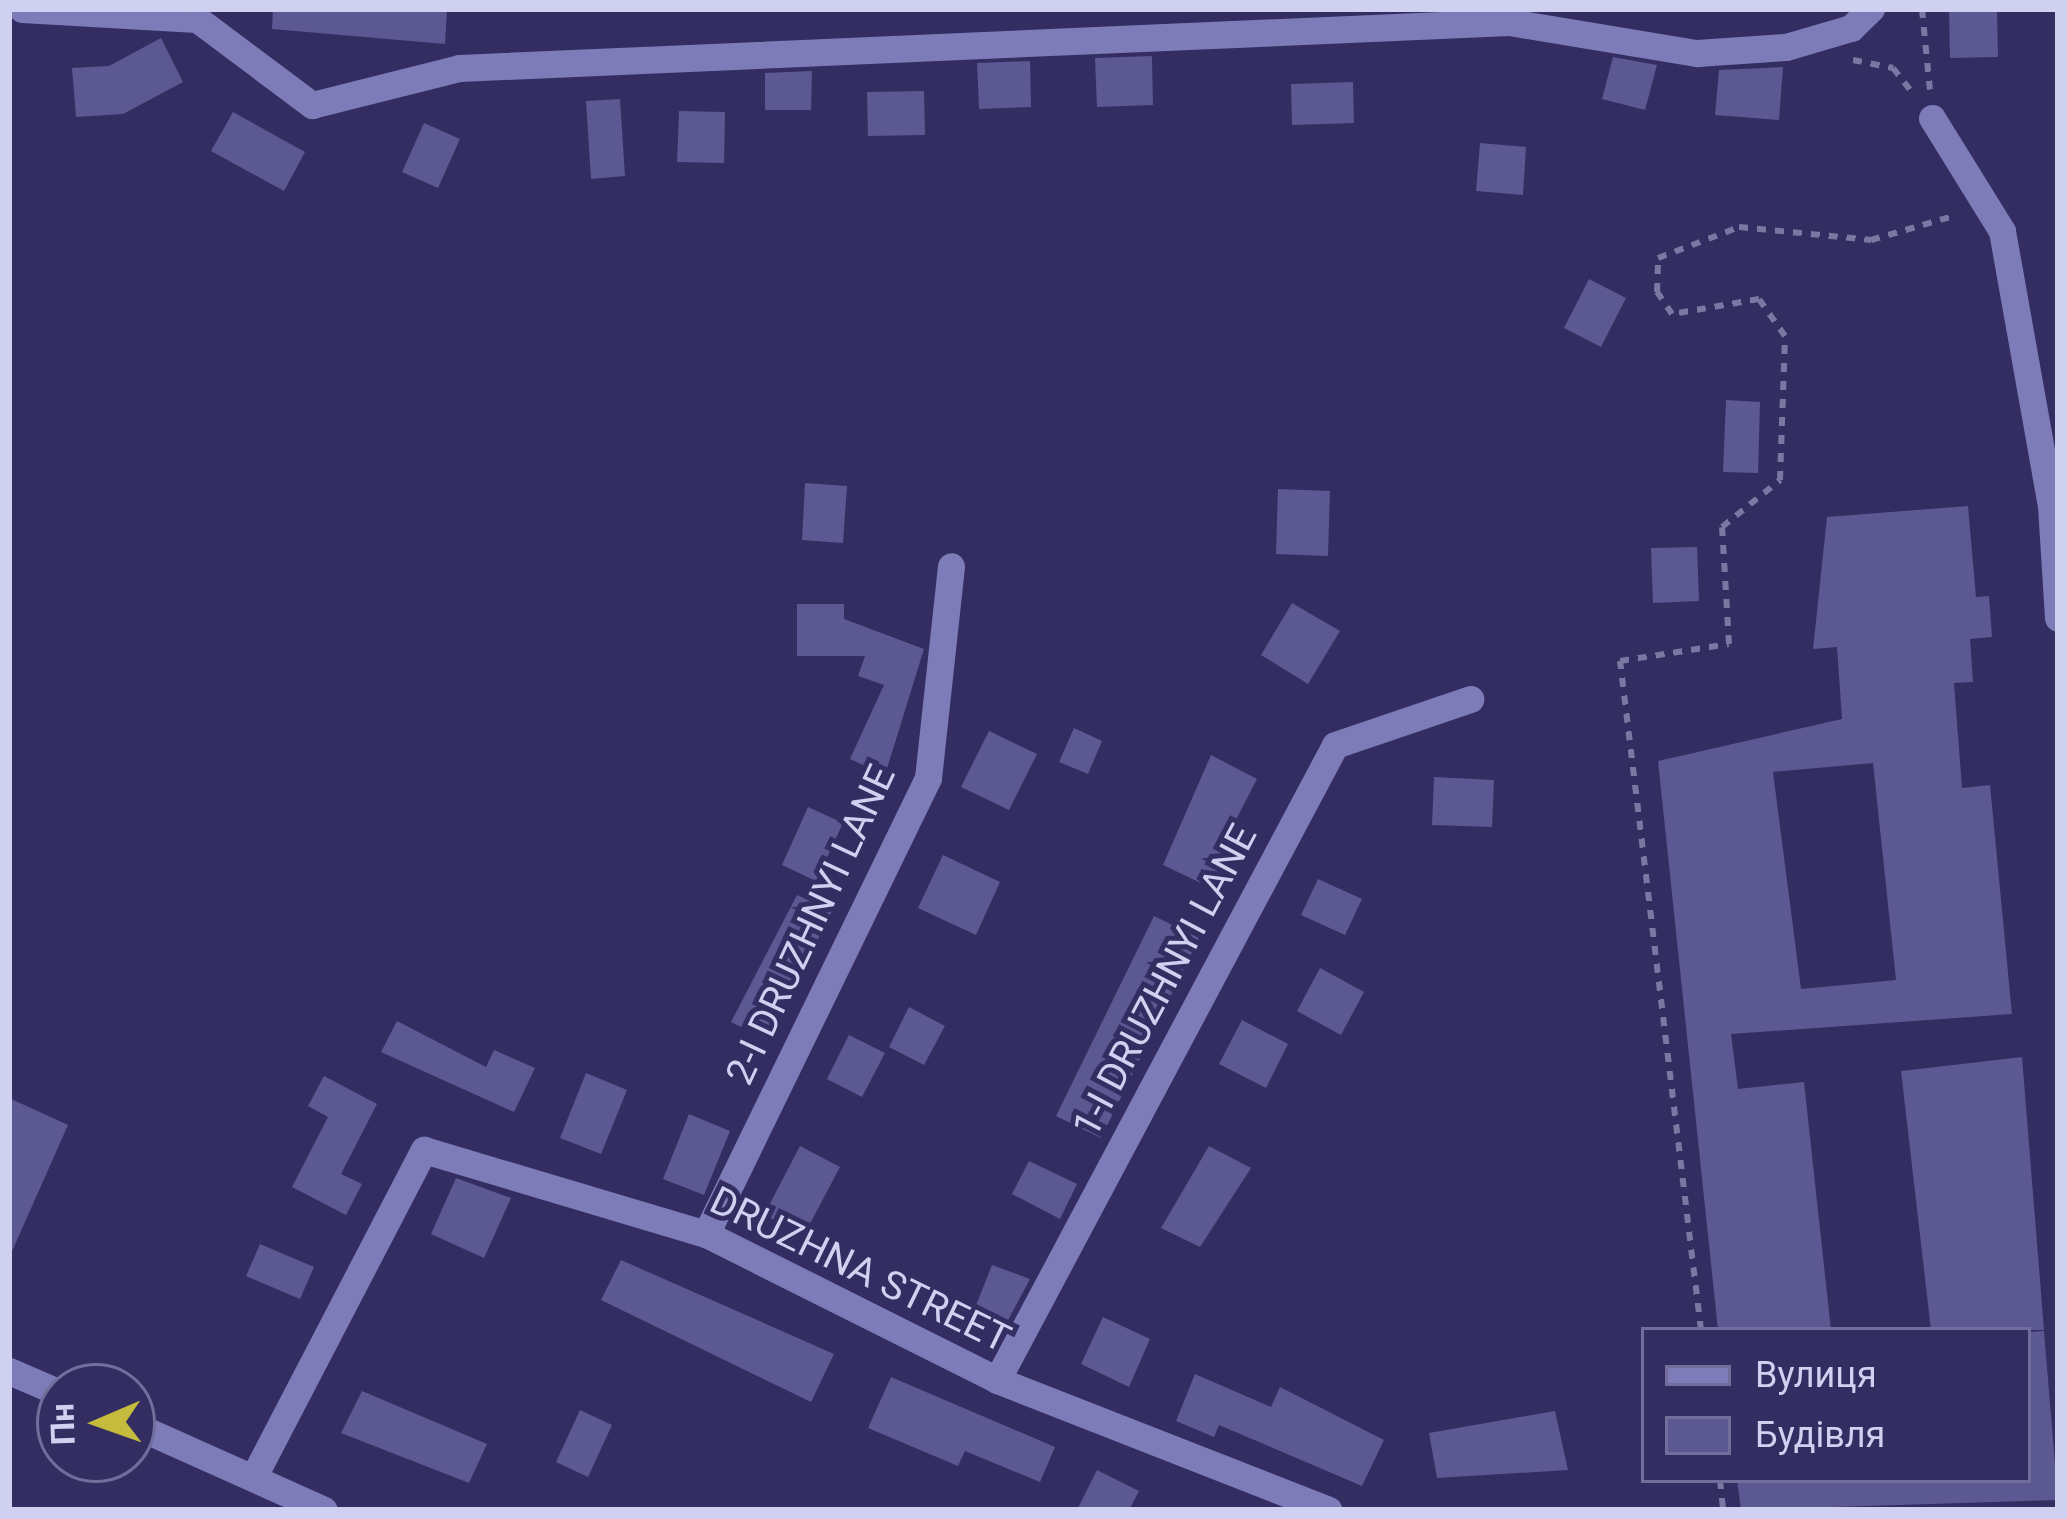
<!DOCTYPE html>
<html>
<head>
<meta charset="utf-8">
<style>
  body { margin:0 }
  #map { position:relative; width:2067px; height:1519px; overflow:hidden; background:#332d62; font-family:Roboto,sans-serif }
  div>[style] { position:absolute }
  [style*='--x'] { left:calc(var(--x)*1px); top:calc(var(--y)*1px); width:calc(var(--w)*1px); rotate:calc(var(--a)*1deg) }
  .building>* { inset:0; background:#5c5891 }
  .path>* { height:6px; margin-top:-3px; transform-origin:0; background:repeating-linear-gradient(90deg,#7a77a2 0 9px,transparent 0 18px) }
  .minor>* { height:27px; margin:-13.5px; padding:0 13.5px; transform-origin:13.5px; border-radius:13.5px; background:#7e7cb8 }
  span { translate:-50% -50%; white-space:nowrap; text-align:center; line-height:1.15; -webkit-text-stroke:10px #332d62; paint-order:stroke }
  .street-label { font-size:39px; color:#d0d0f0 }
  .frame { position:absolute; inset:0; border:12px solid #d0d0f0; pointer-events:none }
  .legend { position:absolute; left:1641px; top:1327px; width:390px; height:156px; box-sizing:border-box; background:#332d62; border:3px solid #726e9b; margin:0; padding:15px 21px; list-style:none; font-size:36px; color:#d0d0f0 }
  .legend li { display:flex; align-items:center; gap:24px; height:60px }
  .legend b { width:60px; border:3px solid #726e9b }
  .north { position:absolute; left:36px; top:1363px; width:120px; height:120px; box-sizing:border-box; background:#332d62; border:3px solid #726e9b; border-radius:50%; rotate:268deg; font-size:33px; font-weight:700; line-height:48px; text-align:center; color:#d0d0f0 }
  .north::after { content:''; display:block; margin:auto; width:42px; height:54px; background:#c5bc3d; clip-path:polygon(50% 0,100% 100%,50% 72%,0 100%) }
</style>
</head>
<body>
<div id="map">
  <div class="building">
    <i style="clip-path:polygon(273px 9px,447px 9px,445px 44px,272px 29px)"></i>
    <i style="clip-path:polygon(1949px 9px,1997px 9px,1998px 57px,1950px 58px)"></i>
    <i style="clip-path:polygon(161px 38px,183px 82px,123px 114px,76px 117px,72px 68px,109px 66px)"></i>
    <i style="clip-path:polygon(1152px 56px,1153px 105px,1097px 107px,1095px 58px)"></i>
    <i style="clip-path:polygon(1613px 57px,1657px 65px,1645px 110px,1602px 99px)"></i>
    <i style="clip-path:polygon(1030px 61px,1031px 107px,979px 109px,977px 63px)"></i>
    <i style="clip-path:polygon(1783px 67px,1779px 120px,1715px 115px,1719px 70px)"></i>
    <i style="clip-path:polygon(812px 71px,811px 110px,765px 110px,765px 73px)"></i>
    <i style="clip-path:polygon(1353px 82px,1354px 123px,1292px 125px,1291px 84px)"></i>
    <i style="clip-path:polygon(924px 91px,925px 135px,868px 136px,867px 92px)"></i>
    <i style="clip-path:polygon(620px 99px,625px 176px,591px 179px,586px 101px)"></i>
    <i style="clip-path:polygon(679px 111px,725px 112px,724px 163px,677px 162px)"></i>
    <i style="clip-path:polygon(233px 112px,305px 152px,284px 191px,211px 151px)"></i>
    <i style="clip-path:polygon(424px 123px,460px 139px,438px 188px,402px 172px)"></i>
    <i style="clip-path:polygon(1480px 143px,1526px 147px,1523px 195px,1476px 191px)"></i>
    <i style="clip-path:polygon(1589px 279px,1626px 298px,1601px 347px,1564px 328px)"></i>
    <i style="clip-path:polygon(1726px 400px,1760px 402px,1758px 473px,1723px 472px)"></i>
    <i style="clip-path:polygon(805px 483px,847px 486px,843px 543px,802px 540px)"></i>
    <i style="clip-path:polygon(1278px 489px,1330px 491px,1328px 556px,1276px 554px)"></i>
    <i style="clip-path:polygon(evenodd,1968px 506px,1976px 597px,1989px 596px,1992px 637px,1970px 639px,1973px 682px,1954px 683px,1962px 788px,1990px 785px,2012px 1014px,1731px 1034px,1738px 1089px,1804px 1082px,1831px 1330px,1718px 1330px,1658px 761px,1842px 719px,1837px 647px,1813px 649px,1827px 517px,1968px 506px,1873px 763px,1896px 980px,1801px 989px,1773px 772px,1873px 763px)"></i>
    <i style="clip-path:polygon(1697px 547px,1699px 601px,1653px 603px,1651px 548px)"></i>
    <i style="clip-path:polygon(1292px 603px,1340px 631px,1308px 684px,1261px 655px)"></i>
    <i style="clip-path:polygon(797px 604px,844px 604px,844px 619px,924px 649px,885px 775px,850px 759px,884px 685px,858px 676px,865px 656px,797px 656px)"></i>
    <i style="clip-path:polygon(1074px 728px,1102px 741px,1088px 774px,1059px 762px)"></i>
    <i style="clip-path:polygon(989px 731px,1037px 754px,1009px 810px,961px 787px)"></i>
    <i style="clip-path:polygon(1211px 755px,1257px 779px,1224px 843px,1240px 851px,1220px 892px,1163px 865px)"></i>
    <i style="clip-path:polygon(1434px 777px,1494px 780px,1492px 827px,1432px 825px)"></i>
    <i style="clip-path:polygon(808px 807px,843px 823px,816px 881px,782px 865px)"></i>
    <i style="clip-path:polygon(943px 855px,1000px 882px,976px 935px,918px 908px)"></i>
    <i style="clip-path:polygon(1318px 879px,1362px 899px,1345px 935px,1301px 915px)"></i>
    <i style="clip-path:polygon(797px 895px,832px 911px,768px 1040px,731px 1022px)"></i>
    <i style="clip-path:polygon(1154px 916px,1199px 938px,1101px 1138px,1056px 1116px)"></i>
    <i style="clip-path:polygon(1320px 968px,1364px 992px,1341px 1035px,1297px 1011px)"></i>
    <i style="clip-path:polygon(909px 1007px,945px 1026px,924px 1065px,889px 1047px)"></i>
    <i style="clip-path:polygon(1242px 1020px,1288px 1044px,1266px 1088px,1219px 1064px)"></i>
    <i style="clip-path:polygon(397px 1021px,486px 1067px,494px 1050px,535px 1068px,514px 1112px,381px 1052px)"></i>
    <i style="clip-path:polygon(849px 1035px,885px 1053px,862px 1097px,827px 1079px)"></i>
    <i style="clip-path:polygon(2022px 1057px,2044px 1330px,1931px 1330px,1901px 1071px)"></i>
    <i style="clip-path:polygon(586px 1073px,627px 1090px,601px 1154px,560px 1138px)"></i>
    <i style="clip-path:polygon(324px 1076px,377px 1104px,341px 1174px,362px 1184px,346px 1215px,292px 1187px,328px 1117px,308px 1106px)"></i>
    <i style="clip-path:polygon(9px 1098px,68px 1125px,9px 1258px)"></i>
    <i style="clip-path:polygon(689px 1114px,730px 1131px,704px 1195px,663px 1179px)"></i>
    <i style="clip-path:polygon(800px 1146px,840px 1167px,804px 1235px,764px 1215px)"></i>
    <i style="clip-path:polygon(1209px 1146px,1251px 1168px,1200px 1247px,1161px 1228px)"></i>
    <i style="clip-path:polygon(1029px 1161px,1077px 1184px,1060px 1219px,1012px 1194px)"></i>
    <i style="clip-path:polygon(456px 1178px,511px 1198px,484px 1258px,431px 1234px)"></i>
    <i style="clip-path:polygon(260px 1244px,314px 1267px,300px 1299px,246px 1276px)"></i>
    <i style="clip-path:polygon(621px 1260px,834px 1354px,811px 1402px,601px 1300px)"></i>
    <i style="clip-path:polygon(992px 1265px,1030px 1279px,1005px 1326px,973px 1313px)"></i>
    <i style="clip-path:polygon(1103px 1317px,1150px 1339px,1129px 1387px,1081px 1364px)"></i>
    <i style="clip-path:polygon(2044px 1331px,2058px 1500px,1741px 1510px,1737px 1480px,2028px 1480px,2028px 1332px)"></i>
    <i style="clip-path:polygon(1195px 1374px,1271px 1407px,1280px 1387px,1384px 1440px,1362px 1486px,1219px 1425px,1214px 1437px,1176px 1421px)"></i>
    <i style="clip-path:polygon(891px 1377px,1055px 1447px,1040px 1482px,965px 1451px,958px 1466px,868px 1428px)"></i>
    <i style="clip-path:polygon(362px 1391px,487px 1444px,469px 1483px,341px 1433px)"></i>
    <i style="clip-path:polygon(580px 1410px,612px 1425px,588px 1477px,556px 1462px)"></i>
    <i style="clip-path:polygon(1555px 1411px,1568px 1470px,1437px 1478px,1429px 1433px)"></i>
    <i style="clip-path:polygon(1097px 1470px,1139px 1491px,1129px 1510px,1077px 1510px)"></i>
  </div>
  <div class="path">
    <i style="--x:1922;--y:9;--w:81;--a:84.4"></i>
    <i style="--x:1853;--y:60;--w:41;--a:11.3"></i>
    <i style="--x:1893;--y:68;--w:36;--a:52"></i>
    <i style="--x:1701;--y:1330;--w:674;--a:-96.9"></i>
    <i style="--x:1620;--y:661;--w:110;--a:-8.9"></i>
    <i style="--x:1729;--y:644;--w:117;--a:-93.4"></i>
    <i style="--x:1722;--y:527;--w:75;--a:-39"></i>
    <i style="--x:1780;--y:480;--w:144;--a:-88"></i>
    <i style="--x:1785;--y:336;--w:45;--a:-125.1"></i>
    <i style="--x:1759;--y:299;--w:88;--a:170.2"></i>
    <i style="--x:1672;--y:314;--w:27;--a:-124"></i>
    <i style="--x:1657;--y:292;--w:34;--a:-88"></i>
    <i style="--x:1658;--y:258;--w:87;--a:-20.9"></i>
    <i style="--x:1739;--y:227;--w:133;--a:5.6"></i>
    <i style="--x:1871;--y:240;--w:90;--a:-16.2"></i>
    <i style="--x:1720;--y:1480;--w:30;--a:84"></i>
  </div>
  <div class="minor">
    <i style="--x:22;--y:9;--w:175;--a:3.3"></i>
    <i style="--x:197;--y:19;--w:144;--a:36.8"></i>
    <i style="--x:312;--y:105;--w:152;--a:-14.1"></i>
    <i style="--x:459;--y:68;--w:1051;--a:-2.51"></i>
    <i style="--x:1509;--y:22;--w:191;--a:9.4"></i>
    <i style="--x:1697;--y:53;--w:89;--a:-3.9"></i>
    <i style="--x:1786;--y:47;--w:68;--a:-16.3"></i>
    <i style="--x:1851;--y:28;--w:28;--a:-44"></i>
    <i style="--x:1932;--y:118;--w:133;--a:58.2"></i>
    <i style="--x:2002;--y:231;--w:279;--a:79.9"></i>
    <i style="--x:2051;--y:506;--w:112;--a:86.4"></i>
    <i style="--x:706;--y:1234;--w:507;--a:-64.04"></i>
    <i style="--x:928;--y:778;--w:213;--a:-83.8"></i>
    <i style="--x:9;--y:1371;--w:56;--a:23.3"></i>
    <i style="--x:997;--y:1380;--w:719;--a:-61.97"></i>
    <i style="--x:1335;--y:745;--w:143;--a:-18.8"></i>
    <i style="--x:132;--y:1424;--w:210;--a:24.1"></i>
    <i style="--x:254;--y:1476;--w:368;--a:-62.5"></i>
    <i style="--x:424;--y:1150;--w:294;--a:16.6"></i>
    <i style="--x:706;--y:1234;--w:326;--a:26.6"></i>
    <i style="--x:997;--y:1380;--w:356;--a:21.4"></i>
  </div>
  <div class="street-label">
    <span style="left:811px;top:925px;rotate:-65deg">2-I DRUZHNYI LANE</span>
    <span style="left:1165px;top:981px;rotate:-62deg">1-I DRUZHNYI LANE</span>
    <span style="left:860px;top:1270px;rotate:26deg">DRUZHNA STREET</span>
  </div>
  <div class="frame"></div>
  <ul class="legend">
  <li><b style="height:15px;background:#7e7cb8"></b>Вулиця</li>
  <li><b style="height:33px;background:#5c5891"></b>Будівля</li>
  </ul>
  <div class="north">Пн</div>
</div>
</body>
</html>
